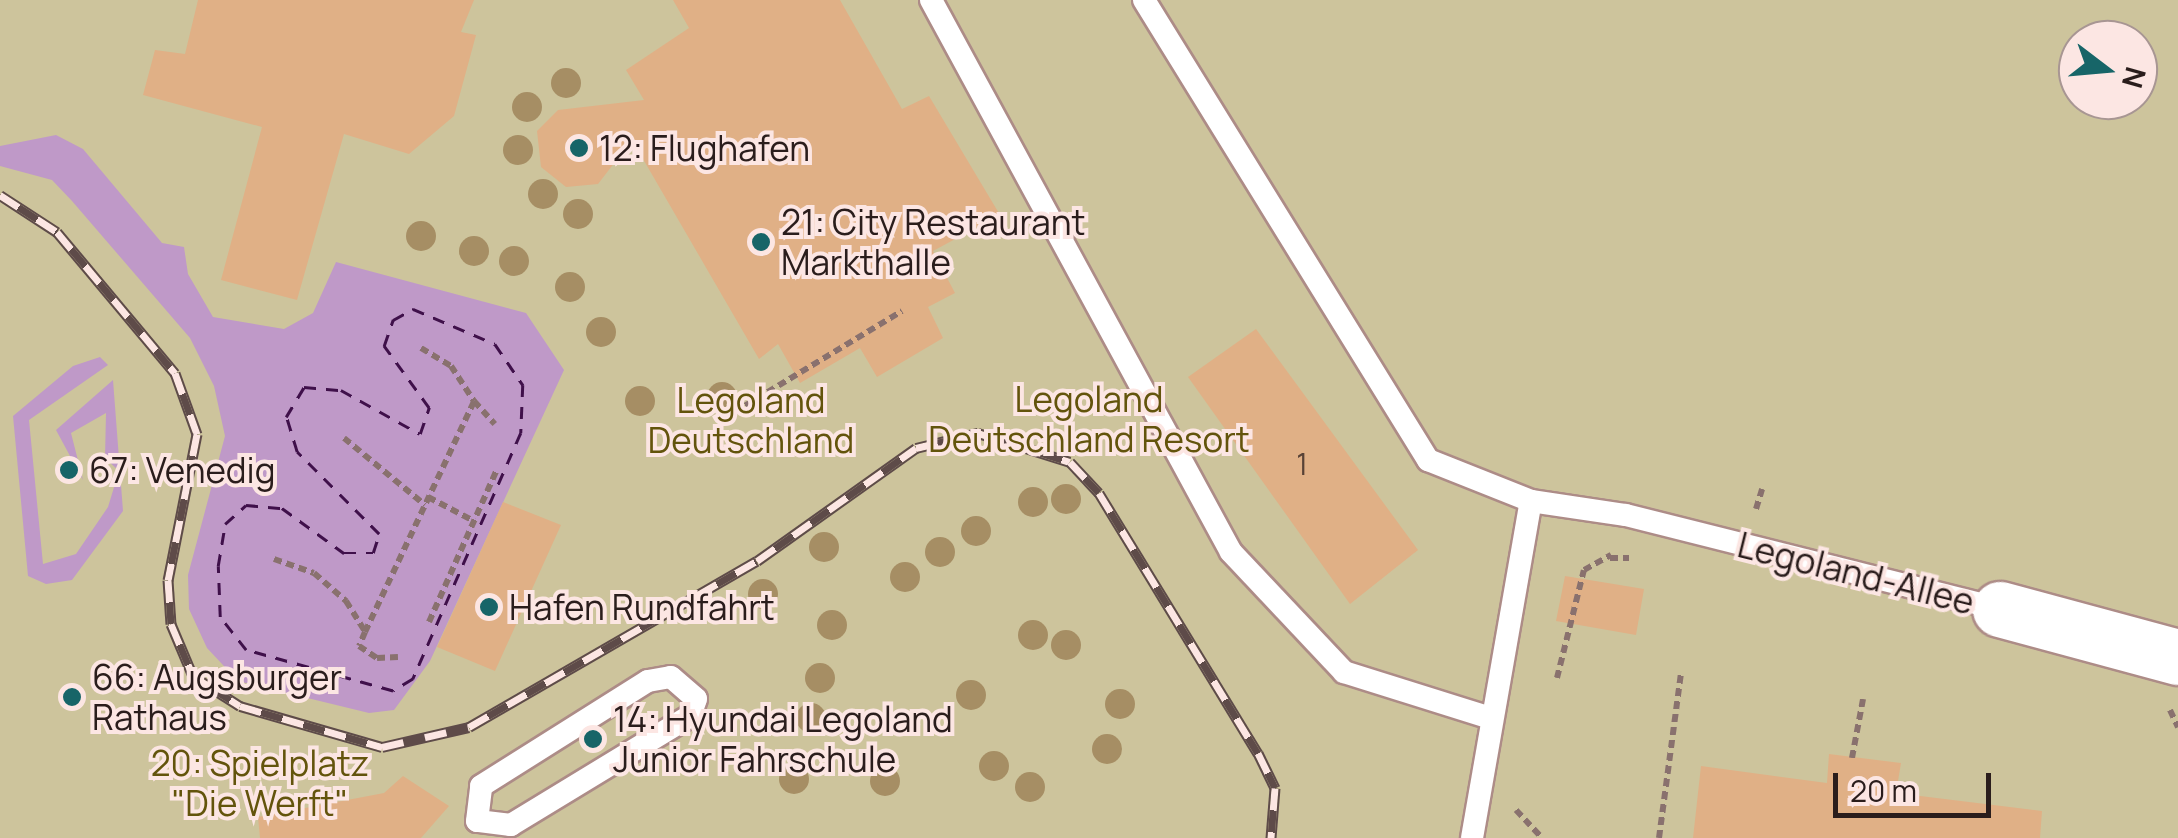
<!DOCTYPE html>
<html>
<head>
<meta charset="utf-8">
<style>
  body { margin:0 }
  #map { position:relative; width:2178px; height:838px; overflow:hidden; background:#f9d5d0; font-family:Manrope,sans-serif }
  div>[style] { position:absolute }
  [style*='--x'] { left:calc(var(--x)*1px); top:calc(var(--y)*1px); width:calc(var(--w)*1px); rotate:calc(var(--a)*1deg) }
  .green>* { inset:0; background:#cdc49c }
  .water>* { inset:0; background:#bf99c8 }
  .ferry>* { height:2.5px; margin-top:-1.25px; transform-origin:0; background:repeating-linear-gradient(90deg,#3f104a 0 12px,transparent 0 22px) }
  .building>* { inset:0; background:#e0b086 }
  .path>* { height:6px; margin-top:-3px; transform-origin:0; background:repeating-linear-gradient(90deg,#89716e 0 8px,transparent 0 13px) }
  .roads { filter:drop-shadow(2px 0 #ad8c87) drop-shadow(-2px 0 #ad8c87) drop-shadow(0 2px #ad8c87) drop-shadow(0 -2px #ad8c87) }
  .service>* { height:22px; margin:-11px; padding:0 11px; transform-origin:11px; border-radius:11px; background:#fff }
  .tertiary>* { height:55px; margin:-27.5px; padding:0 27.5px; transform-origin:27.5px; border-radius:27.5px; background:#fff }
  .rail>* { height:11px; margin-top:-5.5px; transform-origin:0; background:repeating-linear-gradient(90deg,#fce6e3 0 22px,#5e4b49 0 44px); box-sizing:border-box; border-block:2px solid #5e4b49 }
  .trees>* { width:30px; height:30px; margin:-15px; border-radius:50%; background:#a68e64 }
  .dots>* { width:28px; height:28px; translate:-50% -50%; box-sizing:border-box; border:5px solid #fce6e3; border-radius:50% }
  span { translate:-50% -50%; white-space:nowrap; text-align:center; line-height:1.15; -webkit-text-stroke:8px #fce6e3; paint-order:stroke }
  .number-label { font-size:30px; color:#584236 }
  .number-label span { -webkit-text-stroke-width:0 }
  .poi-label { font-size:35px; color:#2a1d1c }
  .left { translate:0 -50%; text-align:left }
  .park-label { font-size:35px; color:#63540c }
  .street-label { font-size:35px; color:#2a1d1c }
  .north { position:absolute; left:2058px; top:20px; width:100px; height:100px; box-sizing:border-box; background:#fce6e3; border:2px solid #a89693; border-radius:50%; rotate:106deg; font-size:28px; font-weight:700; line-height:40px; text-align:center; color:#2a1d1c }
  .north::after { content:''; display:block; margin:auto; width:35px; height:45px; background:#176568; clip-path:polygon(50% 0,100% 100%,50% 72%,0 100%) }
  .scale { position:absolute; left:1833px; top:773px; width:158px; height:45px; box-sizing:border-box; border:5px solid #2a1d1c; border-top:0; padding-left:12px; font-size:30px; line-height:35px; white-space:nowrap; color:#2a1d1c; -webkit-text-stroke:8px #fce6e3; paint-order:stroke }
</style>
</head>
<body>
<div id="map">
  <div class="green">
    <i style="clip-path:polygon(evenodd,0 0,2178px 0,2178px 838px,0 838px,0 0,2078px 40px,2138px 40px,2138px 100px,2078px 100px,2078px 40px)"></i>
  </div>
  <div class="water">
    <i style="clip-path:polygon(56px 135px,83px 149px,162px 243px,184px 247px,188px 274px,213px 317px,284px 329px,313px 313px,336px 262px,526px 313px,564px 370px,430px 661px,394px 710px,369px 713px,238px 681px,207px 648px,189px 609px,188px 575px,225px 436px,214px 386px,190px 338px,72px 201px,52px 180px,0 166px,0 146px)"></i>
    <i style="clip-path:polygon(100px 357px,108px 365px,29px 420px,43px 564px,76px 554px,108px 507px,119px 471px,105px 458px,106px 413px,71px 433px,83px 480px,56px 430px,113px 380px,123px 511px,72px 580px,46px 584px,28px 576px,13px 416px,73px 366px)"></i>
  </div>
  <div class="ferry">
    <i style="--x:413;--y:309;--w:89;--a:23.1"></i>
    <i style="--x:495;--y:344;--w:50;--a:55.7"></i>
    <i style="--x:523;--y:385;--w:48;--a:92.4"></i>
    <i style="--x:521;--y:433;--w:269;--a:113.7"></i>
    <i style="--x:413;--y:679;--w:23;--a:149"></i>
    <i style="--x:393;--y:691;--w:153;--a:-164.4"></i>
    <i style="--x:246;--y:650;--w:42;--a:-128.2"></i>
    <i style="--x:220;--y:617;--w:51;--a:-92.2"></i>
    <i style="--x:218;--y:566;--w:43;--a:-80.5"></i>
    <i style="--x:225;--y:524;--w:28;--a:-42"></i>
    <i style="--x:246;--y:505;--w:36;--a:5"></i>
    <i style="--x:282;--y:508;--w:77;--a:36"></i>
    <i style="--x:344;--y:553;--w:29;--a:0"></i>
    <i style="--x:373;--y:553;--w:20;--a:-72"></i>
    <i style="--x:379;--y:534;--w:116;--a:-135"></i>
    <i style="--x:297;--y:452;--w:37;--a:-107"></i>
    <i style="--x:286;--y:417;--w:35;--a:-59"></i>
    <i style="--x:304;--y:387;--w:37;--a:5"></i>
    <i style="--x:341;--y:390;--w:90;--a:29.1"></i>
    <i style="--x:420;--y:434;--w:28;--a:-71"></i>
    <i style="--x:429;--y:408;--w:77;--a:-126"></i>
    <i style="--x:384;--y:346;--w:28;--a:-71"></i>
    <i style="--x:393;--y:320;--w:23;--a:-29"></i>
  </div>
  <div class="building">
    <i style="clip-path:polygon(198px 0,474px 0,461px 32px,476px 35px,454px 116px,409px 154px,344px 134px,297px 300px,221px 280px,262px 127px,143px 95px,155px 50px,185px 54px)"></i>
    <i style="clip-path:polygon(673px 0,840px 0,902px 109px,929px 96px,1000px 215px,933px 251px,955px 293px,928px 307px,943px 338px,877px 377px,860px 348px,800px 383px,778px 344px,759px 359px,632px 140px,598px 184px,566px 187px,541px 167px,537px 131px,558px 110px,644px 100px,626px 70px,689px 28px)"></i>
    <i style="clip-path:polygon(1256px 329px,1418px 550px,1350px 604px,1188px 377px)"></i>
    <i style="clip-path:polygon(503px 502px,561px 525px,495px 671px,437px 647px)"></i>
    <i style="clip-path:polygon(1565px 576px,1644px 589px,1636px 635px,1556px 621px)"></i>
    <i style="clip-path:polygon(1829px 754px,1901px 763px,1896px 793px,2042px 811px,2040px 838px,1693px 838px,1701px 766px,1827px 783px)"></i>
    <i style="clip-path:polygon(403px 776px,449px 806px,421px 838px,260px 838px,258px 817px,384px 793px)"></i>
  </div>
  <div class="path">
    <i style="--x:421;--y:348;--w:35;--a:31"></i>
    <i style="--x:451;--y:366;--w:42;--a:56.7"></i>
    <i style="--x:723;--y:419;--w:209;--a:-31.1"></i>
    <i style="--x:344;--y:438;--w:105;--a:39.6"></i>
    <i style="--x:428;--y:497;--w:52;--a:27.6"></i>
    <i style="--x:1756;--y:509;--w:21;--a:-73"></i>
    <i style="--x:1610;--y:558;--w:19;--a:0"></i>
    <i style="--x:274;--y:559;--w:42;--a:19.3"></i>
    <i style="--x:314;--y:573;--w:43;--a:41.2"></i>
    <i style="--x:346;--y:601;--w:36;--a:58"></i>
    <i style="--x:365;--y:632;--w:15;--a:113"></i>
    <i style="--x:359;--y:646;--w:22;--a:34"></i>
    <i style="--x:377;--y:658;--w:21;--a:-3"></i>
    <i style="--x:429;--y:622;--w:167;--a:-66"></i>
    <i style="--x:365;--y:632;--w:255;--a:-64.7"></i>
    <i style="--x:474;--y:401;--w:31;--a:48"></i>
    <i style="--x:1557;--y:678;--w:111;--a:-76"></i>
    <i style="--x:1584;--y:570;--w:31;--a:-29"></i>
    <i style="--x:2170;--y:710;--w:19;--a:65"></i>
    <i style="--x:1852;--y:758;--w:60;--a:-79.4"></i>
    <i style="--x:1516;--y:810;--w:38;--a:47"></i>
    <i style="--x:1659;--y:838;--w:165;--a:-82.4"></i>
  </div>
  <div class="roads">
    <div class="service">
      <i style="--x:931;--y:0;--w:628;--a:61.48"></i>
      <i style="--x:1231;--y:552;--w:165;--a:46.7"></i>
      <i style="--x:1344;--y:672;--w:151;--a:17.4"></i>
      <i style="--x:1144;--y:0;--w:541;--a:58.31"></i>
      <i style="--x:1428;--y:460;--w:111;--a:21.7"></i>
      <i style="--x:1531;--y:501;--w:96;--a:8.4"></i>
      <i style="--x:1626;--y:515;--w:386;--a:14.1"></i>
      <i style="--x:671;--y:677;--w:33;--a:41"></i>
      <i style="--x:696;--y:699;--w:18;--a:109"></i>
      <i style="--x:690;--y:716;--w:210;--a:148.7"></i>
      <i style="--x:511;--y:825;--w:34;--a:-173"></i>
      <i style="--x:477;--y:821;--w:35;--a:-83"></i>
      <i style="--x:481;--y:786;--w:197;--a:-32.2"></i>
      <i style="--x:648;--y:681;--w:23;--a:-10"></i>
      <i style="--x:1472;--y:838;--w:342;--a:-80.1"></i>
    </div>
    <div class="tertiary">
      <i style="--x:2000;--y:609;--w:184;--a:15.1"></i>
    </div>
  </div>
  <div class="rail">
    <i style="--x:0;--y:195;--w:68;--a:33"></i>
    <i style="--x:57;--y:232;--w:184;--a:50.1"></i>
    <i style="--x:175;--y:373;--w:65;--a:70.2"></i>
    <i style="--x:197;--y:434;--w:149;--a:101.2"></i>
    <i style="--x:168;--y:580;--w:44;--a:86.1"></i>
    <i style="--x:171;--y:624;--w:56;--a:67.1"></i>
    <i style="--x:193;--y:676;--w:56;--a:32.6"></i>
    <i style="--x:240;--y:706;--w:148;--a:16.1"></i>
    <i style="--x:382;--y:747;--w:89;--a:-12.9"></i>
    <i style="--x:469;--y:727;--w:332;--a:-30"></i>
    <i style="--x:757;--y:561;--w:195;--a:-35.4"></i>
    <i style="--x:916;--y:448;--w:64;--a:-13.6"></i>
    <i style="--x:978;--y:433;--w:96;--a:17.5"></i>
    <i style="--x:1070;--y:462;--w:42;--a:46.9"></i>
    <i style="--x:1099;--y:493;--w:305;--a:58.6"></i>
    <i style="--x:1258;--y:753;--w:39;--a:64"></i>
    <i style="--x:1275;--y:788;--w:50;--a:94.6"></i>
  </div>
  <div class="trees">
    <i style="left:566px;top:83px"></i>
    <i style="left:527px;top:107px"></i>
    <i style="left:518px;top:150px"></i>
    <i style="left:543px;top:194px"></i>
    <i style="left:578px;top:214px"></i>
    <i style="left:421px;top:236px"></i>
    <i style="left:474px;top:251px"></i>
    <i style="left:514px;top:261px"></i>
    <i style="left:570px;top:287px"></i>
    <i style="left:601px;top:332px"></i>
    <i style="left:722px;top:397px"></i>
    <i style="left:640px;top:401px"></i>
    <i style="left:1066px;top:499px"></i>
    <i style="left:1033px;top:502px"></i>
    <i style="left:976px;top:531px"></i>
    <i style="left:824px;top:547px"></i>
    <i style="left:940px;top:552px"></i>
    <i style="left:905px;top:577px"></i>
    <i style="left:763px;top:594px"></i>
    <i style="left:832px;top:625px"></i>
    <i style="left:1033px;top:635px"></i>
    <i style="left:1066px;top:645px"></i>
    <i style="left:820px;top:678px"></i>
    <i style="left:971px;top:695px"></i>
    <i style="left:1120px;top:704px"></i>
    <i style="left:811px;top:718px"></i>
    <i style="left:1107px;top:749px"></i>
    <i style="left:994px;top:766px"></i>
    <i style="left:794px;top:779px"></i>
    <i style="left:885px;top:781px"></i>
    <i style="left:1030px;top:787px"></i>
  </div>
  <div class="dots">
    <i style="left:579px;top:148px;background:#176568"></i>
    <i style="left:761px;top:242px;background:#176568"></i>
    <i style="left:69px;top:470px;background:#176568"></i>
    <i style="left:489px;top:607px;background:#176568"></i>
    <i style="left:72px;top:697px;background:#176568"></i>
    <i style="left:593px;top:739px;background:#176568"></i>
  </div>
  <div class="number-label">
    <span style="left:1302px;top:464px">1</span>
  </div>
  <div class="poi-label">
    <span class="left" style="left:599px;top:148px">12: Flughafen</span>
    <span class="left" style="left:781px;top:242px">21: City Restaurant<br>Markthalle</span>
    <span class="left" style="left:89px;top:470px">67: Venedig</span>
    <span class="left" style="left:509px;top:607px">Hafen Rundfahrt</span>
    <span class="left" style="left:92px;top:697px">66: Augsburger<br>Rathaus</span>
    <span class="left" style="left:613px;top:739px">14: Hyundai Legoland<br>Junior Fahrschule</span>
  </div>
  <div class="park-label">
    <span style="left:1089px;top:419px">Legoland<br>Deutschland Resort</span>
    <span style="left:751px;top:420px">Legoland<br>Deutschland</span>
    <span style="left:260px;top:783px">20: Spielplatz<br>"Die Werft"</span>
  </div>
  <div class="street-label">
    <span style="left:1856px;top:573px;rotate:14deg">Legoland-Allee</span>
  </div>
  <div class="north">N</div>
  <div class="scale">20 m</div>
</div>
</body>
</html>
